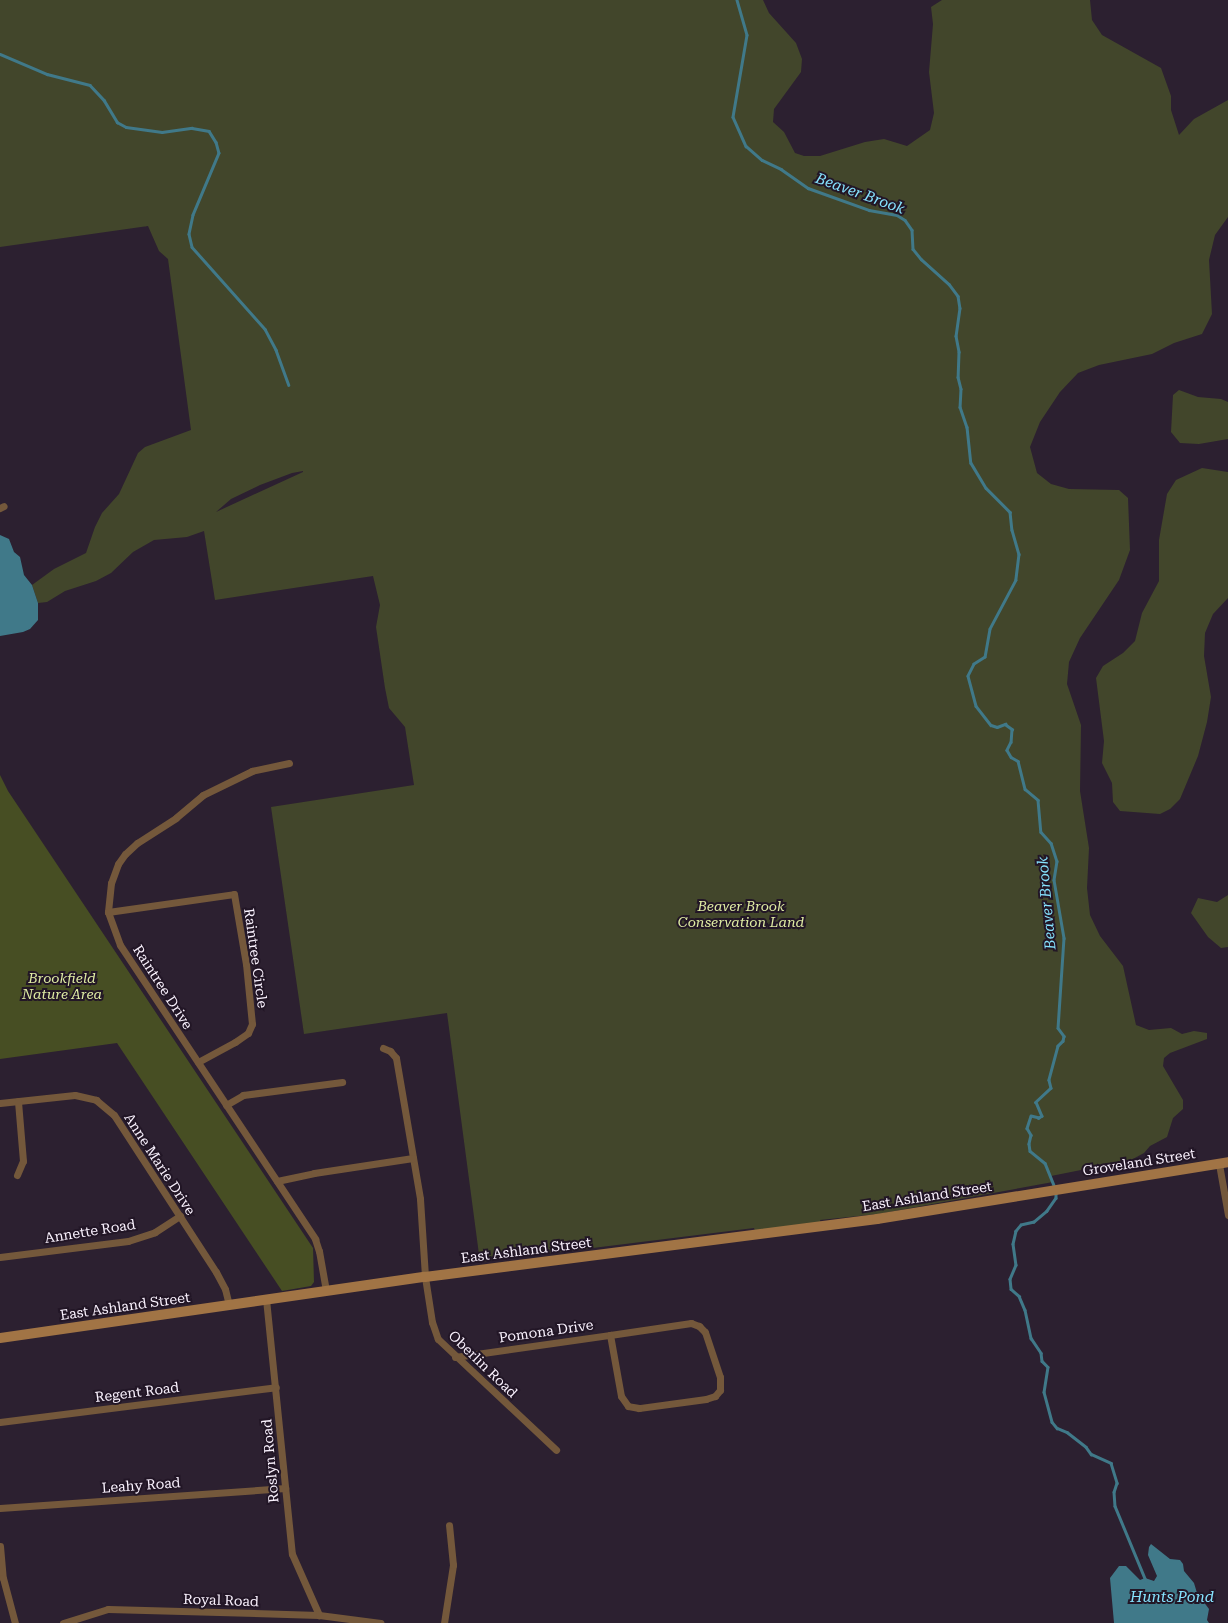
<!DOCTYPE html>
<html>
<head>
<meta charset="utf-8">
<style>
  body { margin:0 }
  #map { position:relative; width:1228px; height:1623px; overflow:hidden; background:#2c2030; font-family:"Roboto Serif",serif }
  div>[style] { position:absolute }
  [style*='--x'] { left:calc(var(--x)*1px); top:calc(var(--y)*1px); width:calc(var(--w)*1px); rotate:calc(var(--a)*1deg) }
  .green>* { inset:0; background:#42462b }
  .forest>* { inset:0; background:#474e23 }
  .water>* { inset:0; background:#407989 }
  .stream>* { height:2.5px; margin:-1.25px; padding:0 1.25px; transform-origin:1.25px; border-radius:1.25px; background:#407989 }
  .street>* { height:7px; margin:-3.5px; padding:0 3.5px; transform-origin:3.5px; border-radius:3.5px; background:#74583b }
  .secondary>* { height:10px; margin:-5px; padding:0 5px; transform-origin:5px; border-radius:5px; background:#a17445 }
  span { translate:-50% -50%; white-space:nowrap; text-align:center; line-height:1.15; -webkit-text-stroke:4px #221626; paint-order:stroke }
  .park-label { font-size:14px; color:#dfeca3; font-style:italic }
  .street-label { font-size:14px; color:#f9f1fd }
  .water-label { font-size:15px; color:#86e2fd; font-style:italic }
</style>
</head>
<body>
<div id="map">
  <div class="green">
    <i style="clip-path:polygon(evenodd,0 0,763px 0,769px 13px,796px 43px,802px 59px,801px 72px,774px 109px,773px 122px,784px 132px,795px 153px,804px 156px,820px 156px,865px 142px,884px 139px,907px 146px,930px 130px,934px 113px,929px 72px,933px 24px,931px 7px,942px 0,1090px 0,1092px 20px,1102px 35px,1161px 68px,1171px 96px,1171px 110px,1179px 135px,1194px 119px,1228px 100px,1228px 217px,1215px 235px,1209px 260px,1212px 314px,1202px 334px,1174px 343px,1152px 354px,1099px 365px,1078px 373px,1060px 392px,1040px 422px,1030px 447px,1037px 473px,1051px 484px,1069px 489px,1119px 490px,1128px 498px,1130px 550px,1119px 580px,1080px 638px,1069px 662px,1067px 684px,1081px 725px,1080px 791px,1089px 848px,1087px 888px,1090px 915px,1100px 936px,1123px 966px,1136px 1025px,1149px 1030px,1171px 1028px,1182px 1034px,1194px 1031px,1207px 1033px,1207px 1039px,1170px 1053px,1164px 1058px,1163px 1066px,1183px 1100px,1183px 1109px,1173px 1118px,1167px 1137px,1150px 1146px,1144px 1153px,1131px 1160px,1051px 1176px,1053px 1182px,878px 1214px,820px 1220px,822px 1226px,756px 1234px,754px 1228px,480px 1262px,447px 1013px,304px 1034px,271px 807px,414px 785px,405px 727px,389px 708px,385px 688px,376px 627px,380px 605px,373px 576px,215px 600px,204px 531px,187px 537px,154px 540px,133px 552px,111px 573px,96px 581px,65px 591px,47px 602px,38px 603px,32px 585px,54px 569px,86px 553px,95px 527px,102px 513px,119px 494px,138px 453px,145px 447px,191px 430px,168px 259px,159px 251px,148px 226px,0 247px,0 0,303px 471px,303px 472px,216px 512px,231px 499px,260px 485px,292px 473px,303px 471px)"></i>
    <i style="clip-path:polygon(1179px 390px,1198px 397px,1221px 399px,1228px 402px,1228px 439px,1199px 444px,1180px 443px,1171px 432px,1173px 395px)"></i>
    <i style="clip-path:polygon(1202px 468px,1228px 472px,1228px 598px,1213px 614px,1205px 633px,1204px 656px,1211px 697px,1207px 722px,1198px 756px,1180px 799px,1170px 809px,1160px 814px,1120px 811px,1113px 802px,1112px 783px,1102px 763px,1104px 741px,1096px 678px,1103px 666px,1123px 653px,1135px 641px,1142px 613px,1159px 581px,1159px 540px,1167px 494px,1176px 480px)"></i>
    <i style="clip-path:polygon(1228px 895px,1228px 947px,1221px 948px,1208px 937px,1191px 913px,1198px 898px,1217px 902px)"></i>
  </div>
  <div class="forest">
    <i style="clip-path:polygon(0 775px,8px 791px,313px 1248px,314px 1282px,311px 1286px,282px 1291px,117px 1043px,0 1059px)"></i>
  </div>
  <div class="water">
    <i style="clip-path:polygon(0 535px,9px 539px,14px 552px,20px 557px,24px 575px,32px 585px,38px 603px,38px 620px,30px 629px,23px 632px,0 636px)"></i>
    <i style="clip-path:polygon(1151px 1544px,1170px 1559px,1180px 1560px,1183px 1564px,1184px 1571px,1194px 1583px,1197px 1593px,1209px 1609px,1207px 1620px,1209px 1623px,1114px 1623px,1110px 1578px,1119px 1566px,1126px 1566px,1140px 1580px,1145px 1578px,1154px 1581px,1157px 1576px,1148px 1555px,1149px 1547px)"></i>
  </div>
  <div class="stream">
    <i style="--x:737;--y:0;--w:36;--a:74"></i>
    <i style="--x:747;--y:35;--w:83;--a:99.7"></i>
    <i style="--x:733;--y:117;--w:32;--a:66"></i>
    <i style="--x:746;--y:146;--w:21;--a:41"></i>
    <i style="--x:762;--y:160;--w:21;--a:25"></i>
    <i style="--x:781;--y:169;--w:33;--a:35"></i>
    <i style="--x:808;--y:188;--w:65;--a:19.8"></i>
    <i style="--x:869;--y:210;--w:28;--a:10"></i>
    <i style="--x:897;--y:215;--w:9;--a:32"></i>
    <i style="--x:905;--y:220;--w:12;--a:55"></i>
    <i style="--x:912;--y:230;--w:19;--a:87"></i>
    <i style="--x:913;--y:249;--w:13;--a:51"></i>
    <i style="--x:921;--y:259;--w:38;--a:42"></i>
    <i style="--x:949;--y:284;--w:15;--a:53"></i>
    <i style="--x:958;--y:296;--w:12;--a:81"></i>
    <i style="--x:960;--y:308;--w:28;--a:98"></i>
    <i style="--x:956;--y:336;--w:16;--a:79"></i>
    <i style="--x:959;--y:352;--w:25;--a:92"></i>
    <i style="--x:958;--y:377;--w:12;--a:76"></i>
    <i style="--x:961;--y:389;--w:18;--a:93"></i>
    <i style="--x:960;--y:407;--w:21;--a:71"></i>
    <i style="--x:967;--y:427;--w:36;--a:84"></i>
    <i style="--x:971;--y:463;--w:29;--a:59"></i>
    <i style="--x:986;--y:488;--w:34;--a:45"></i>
    <i style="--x:1010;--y:512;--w:18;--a:84"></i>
    <i style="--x:1012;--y:530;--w:25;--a:74"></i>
    <i style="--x:1019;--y:554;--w:26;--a:97"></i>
    <i style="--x:1016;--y:580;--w:55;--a:118"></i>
    <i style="--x:990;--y:629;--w:28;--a:100"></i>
    <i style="--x:985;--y:657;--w:13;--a:148"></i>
    <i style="--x:974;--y:664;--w:13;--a:117"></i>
    <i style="--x:968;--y:676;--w:31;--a:75"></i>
    <i style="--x:976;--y:706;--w:24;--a:52"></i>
    <i style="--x:991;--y:725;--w:6;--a:18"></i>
    <i style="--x:997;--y:727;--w:9;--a:-21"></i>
    <i style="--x:1005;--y:724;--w:9;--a:36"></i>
    <i style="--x:1012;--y:729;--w:13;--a:94"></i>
    <i style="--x:1011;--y:742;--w:9;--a:117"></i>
    <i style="--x:1007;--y:750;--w:8;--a:60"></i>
    <i style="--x:1011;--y:757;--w:8;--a:30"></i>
    <i style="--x:1018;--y:761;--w:29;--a:76"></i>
    <i style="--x:1025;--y:789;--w:17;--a:40"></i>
    <i style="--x:1038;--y:800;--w:32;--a:85"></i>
    <i style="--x:1041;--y:832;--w:15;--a:48"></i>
    <i style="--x:1051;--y:843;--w:19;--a:72"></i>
    <i style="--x:1057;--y:861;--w:19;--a:99"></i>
    <i style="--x:1054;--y:880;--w:59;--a:80.2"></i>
    <i style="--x:1064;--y:938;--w:90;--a:93.8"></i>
    <i style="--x:1058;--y:1028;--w:10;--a:53"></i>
    <i style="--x:1064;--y:1036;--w:5;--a:101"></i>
    <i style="--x:1063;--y:1041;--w:7;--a:135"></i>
    <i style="--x:1058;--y:1046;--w:35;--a:105"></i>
    <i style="--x:1049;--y:1080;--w:8;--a:76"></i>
    <i style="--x:1051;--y:1088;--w:21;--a:137"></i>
    <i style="--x:1036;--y:1102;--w:15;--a:67"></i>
    <i style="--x:1042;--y:1116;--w:4;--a:146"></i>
    <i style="--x:1039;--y:1118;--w:8;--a:-166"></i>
    <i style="--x:1031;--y:1116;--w:13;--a:108"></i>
    <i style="--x:1027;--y:1128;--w:8;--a:60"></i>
    <i style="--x:1031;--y:1135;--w:9;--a:103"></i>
    <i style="--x:1029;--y:1144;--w:7;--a:82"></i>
    <i style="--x:1030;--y:1151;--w:19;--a:39"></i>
    <i style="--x:1045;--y:1163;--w:27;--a:68"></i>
    <i style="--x:0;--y:54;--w:51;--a:23.1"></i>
    <i style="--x:47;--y:74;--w:44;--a:14.3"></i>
    <i style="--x:90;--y:85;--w:21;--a:47"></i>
    <i style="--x:104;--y:100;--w:26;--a:59"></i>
    <i style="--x:117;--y:122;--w:10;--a:29"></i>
    <i style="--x:126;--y:127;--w:36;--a:8"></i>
    <i style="--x:162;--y:132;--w:30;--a:-8"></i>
    <i style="--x:192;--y:128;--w:17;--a:10"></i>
    <i style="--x:209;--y:131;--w:13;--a:58"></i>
    <i style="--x:216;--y:142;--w:11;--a:75"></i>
    <i style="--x:219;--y:153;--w:67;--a:112.8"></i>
    <i style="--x:193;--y:215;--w:19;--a:102"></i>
    <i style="--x:189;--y:234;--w:13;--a:77"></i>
    <i style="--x:192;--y:247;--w:110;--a:48.3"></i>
    <i style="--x:265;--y:329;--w:24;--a:62"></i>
    <i style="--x:276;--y:350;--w:37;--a:70"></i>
    <i style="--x:1056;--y:1194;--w:4;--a:90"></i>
    <i style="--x:1056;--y:1198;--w:16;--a:125"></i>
    <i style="--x:1047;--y:1211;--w:17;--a:140"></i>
    <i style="--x:1034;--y:1222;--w:13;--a:167"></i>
    <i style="--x:1021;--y:1225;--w:8;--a:130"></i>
    <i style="--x:1016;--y:1231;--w:13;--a:103"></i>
    <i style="--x:1013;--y:1244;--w:21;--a:82"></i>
    <i style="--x:1016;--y:1265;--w:15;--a:113"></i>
    <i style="--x:1010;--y:1279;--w:10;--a:84"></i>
    <i style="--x:1011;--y:1289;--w:11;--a:41"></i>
    <i style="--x:1019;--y:1296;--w:15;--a:67"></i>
    <i style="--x:1025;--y:1310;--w:29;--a:78"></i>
    <i style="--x:1031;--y:1338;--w:18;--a:56"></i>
    <i style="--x:1041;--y:1353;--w:8;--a:83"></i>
    <i style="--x:1042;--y:1361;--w:8;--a:45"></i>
    <i style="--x:1048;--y:1367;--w:25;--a:99"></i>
    <i style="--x:1044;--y:1392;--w:31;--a:75"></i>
    <i style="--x:1052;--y:1422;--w:8;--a:50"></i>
    <i style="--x:1057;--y:1428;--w:11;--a:22"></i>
    <i style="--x:1067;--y:1432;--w:24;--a:38"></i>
    <i style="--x:1086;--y:1447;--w:9;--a:54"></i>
    <i style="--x:1091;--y:1454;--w:22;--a:24"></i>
    <i style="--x:1111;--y:1463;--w:21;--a:73"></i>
    <i style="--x:1117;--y:1483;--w:9;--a:108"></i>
    <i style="--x:1114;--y:1492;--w:14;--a:86"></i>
    <i style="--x:1115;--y:1506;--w:81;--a:67.5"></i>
  </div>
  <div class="street">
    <i style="--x:0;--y:508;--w:4;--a:-27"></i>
    <i style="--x:289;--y:763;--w:38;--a:168"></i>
    <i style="--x:252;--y:771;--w:55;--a:153.9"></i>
    <i style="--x:203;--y:795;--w:35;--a:140"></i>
    <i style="--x:176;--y:818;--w:46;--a:147.3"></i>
    <i style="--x:137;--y:843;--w:16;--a:137"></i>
    <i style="--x:125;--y:854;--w:12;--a:125"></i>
    <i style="--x:118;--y:864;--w:20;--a:110"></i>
    <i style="--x:111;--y:883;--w:29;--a:96"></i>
    <i style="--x:108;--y:912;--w:35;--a:70"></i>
    <i style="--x:120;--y:945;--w:353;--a:56.4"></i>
    <i style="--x:315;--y:1239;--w:13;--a:72"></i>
    <i style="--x:319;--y:1251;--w:40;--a:80"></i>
    <i style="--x:108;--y:912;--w:127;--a:-8.1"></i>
    <i style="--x:234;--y:894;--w:71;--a:80.3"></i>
    <i style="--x:246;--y:964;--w:60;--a:84.3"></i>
    <i style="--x:252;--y:1024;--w:10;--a:114"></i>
    <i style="--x:248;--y:1033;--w:16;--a:145"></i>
    <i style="--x:235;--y:1042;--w:42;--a:151.6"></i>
    <i style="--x:383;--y:1048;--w:8;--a:23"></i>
    <i style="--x:390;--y:1051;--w:9;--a:49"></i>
    <i style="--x:396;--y:1058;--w:143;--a:80.3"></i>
    <i style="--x:420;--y:1199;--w:78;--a:86.3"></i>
    <i style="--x:425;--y:1277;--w:46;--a:81.2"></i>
    <i style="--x:432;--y:1322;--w:18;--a:71"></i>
    <i style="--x:438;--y:1339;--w:162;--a:43.2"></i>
    <i style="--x:0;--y:1103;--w:75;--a:-6.1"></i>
    <i style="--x:75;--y:1095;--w:22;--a:13"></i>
    <i style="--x:96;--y:1100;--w:23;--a:40"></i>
    <i style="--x:114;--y:1115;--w:187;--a:57"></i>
    <i style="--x:216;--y:1272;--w:19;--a:62"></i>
    <i style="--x:225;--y:1289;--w:16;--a:76"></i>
    <i style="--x:226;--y:1105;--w:20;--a:-30"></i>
    <i style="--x:243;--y:1095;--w:100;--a:-7.5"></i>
    <i style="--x:1219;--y:1164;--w:52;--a:80"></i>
    <i style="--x:17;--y:1175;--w:15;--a:-67"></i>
    <i style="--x:23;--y:1161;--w:60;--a:-94.8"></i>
    <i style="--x:277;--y:1181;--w:38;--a:-12"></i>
    <i style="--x:314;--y:1173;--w:100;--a:-8.6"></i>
    <i style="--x:0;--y:1257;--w:129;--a:-7.1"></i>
    <i style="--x:128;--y:1241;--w:28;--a:-18"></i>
    <i style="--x:155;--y:1232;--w:30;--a:-33"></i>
    <i style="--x:266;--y:1299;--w:256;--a:84.2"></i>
    <i style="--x:292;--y:1554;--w:67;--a:66.1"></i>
    <i style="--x:455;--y:1357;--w:157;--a:-8.1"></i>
    <i style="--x:610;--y:1335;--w:82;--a:-8.4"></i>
    <i style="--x:691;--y:1323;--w:9;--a:21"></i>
    <i style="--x:699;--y:1326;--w:8;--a:45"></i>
    <i style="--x:705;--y:1332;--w:47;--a:71.6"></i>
    <i style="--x:720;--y:1377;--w:13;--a:90"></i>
    <i style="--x:720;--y:1390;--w:8;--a:130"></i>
    <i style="--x:715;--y:1396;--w:9;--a:162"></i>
    <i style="--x:706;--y:1399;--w:68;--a:172.3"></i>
    <i style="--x:639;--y:1408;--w:11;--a:-170"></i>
    <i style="--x:628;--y:1406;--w:12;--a:-125"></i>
    <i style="--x:621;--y:1396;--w:62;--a:-100.2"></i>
    <i style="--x:0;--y:1422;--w:278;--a:-7.2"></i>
    <i style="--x:0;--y:1508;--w:286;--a:-4"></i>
    <i style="--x:0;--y:1546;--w:32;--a:85"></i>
    <i style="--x:3;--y:1578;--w:47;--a:75.1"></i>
    <i style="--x:63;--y:1623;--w:47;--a:-17.3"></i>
    <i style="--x:108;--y:1609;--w:211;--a:1.6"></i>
    <i style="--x:319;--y:1615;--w:62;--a:7.5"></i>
    <i style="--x:444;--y:1623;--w:59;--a:-81.2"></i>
    <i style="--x:453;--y:1565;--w:40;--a:-95.7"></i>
  </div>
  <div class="secondary">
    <i style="--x:0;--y:1338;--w:429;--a:-8.2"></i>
    <i style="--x:425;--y:1277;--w:456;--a:-7.3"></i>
    <i style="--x:877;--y:1219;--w:356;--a:-9.2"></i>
  </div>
  <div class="park-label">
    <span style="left:741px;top:914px">Beaver Brook<br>Conservation Land</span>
    <span style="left:62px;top:986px">Brookfield<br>Nature Area</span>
  </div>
  <div class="street-label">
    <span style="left:256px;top:958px;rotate:82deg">Raintree Circle</span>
    <span style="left:163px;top:987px;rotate:57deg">Raintree Drive</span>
    <span style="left:1139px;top:1162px;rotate:-9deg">Groveland Street</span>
    <span style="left:160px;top:1164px;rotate:57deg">Anne Marie Drive</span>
    <span style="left:927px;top:1196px;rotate:-9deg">East Ashland Street</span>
    <span style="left:90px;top:1231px;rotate:-9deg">Annette Road</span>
    <span style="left:526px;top:1250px;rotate:-7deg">East Ashland Street</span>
    <span style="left:125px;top:1306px;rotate:-8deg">East Ashland Street</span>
    <span style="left:546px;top:1331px;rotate:-8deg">Pomona Drive</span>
    <span style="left:483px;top:1364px;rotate:44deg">Oberlin Road</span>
    <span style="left:137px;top:1392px;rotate:-7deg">Regent Road</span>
    <span style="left:270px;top:1461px;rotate:-95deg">Roslyn Road</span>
    <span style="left:141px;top:1485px;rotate:-4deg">Leahy Road</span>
    <span style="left:221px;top:1600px;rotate:2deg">Royal Road</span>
  </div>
  <div class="water-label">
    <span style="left:860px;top:194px;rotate:20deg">Beaver Brook</span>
    <span style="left:1047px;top:903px;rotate:-95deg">Beaver Brook</span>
    <span style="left:1172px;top:1598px">Hunts Pond</span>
  </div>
</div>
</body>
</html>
